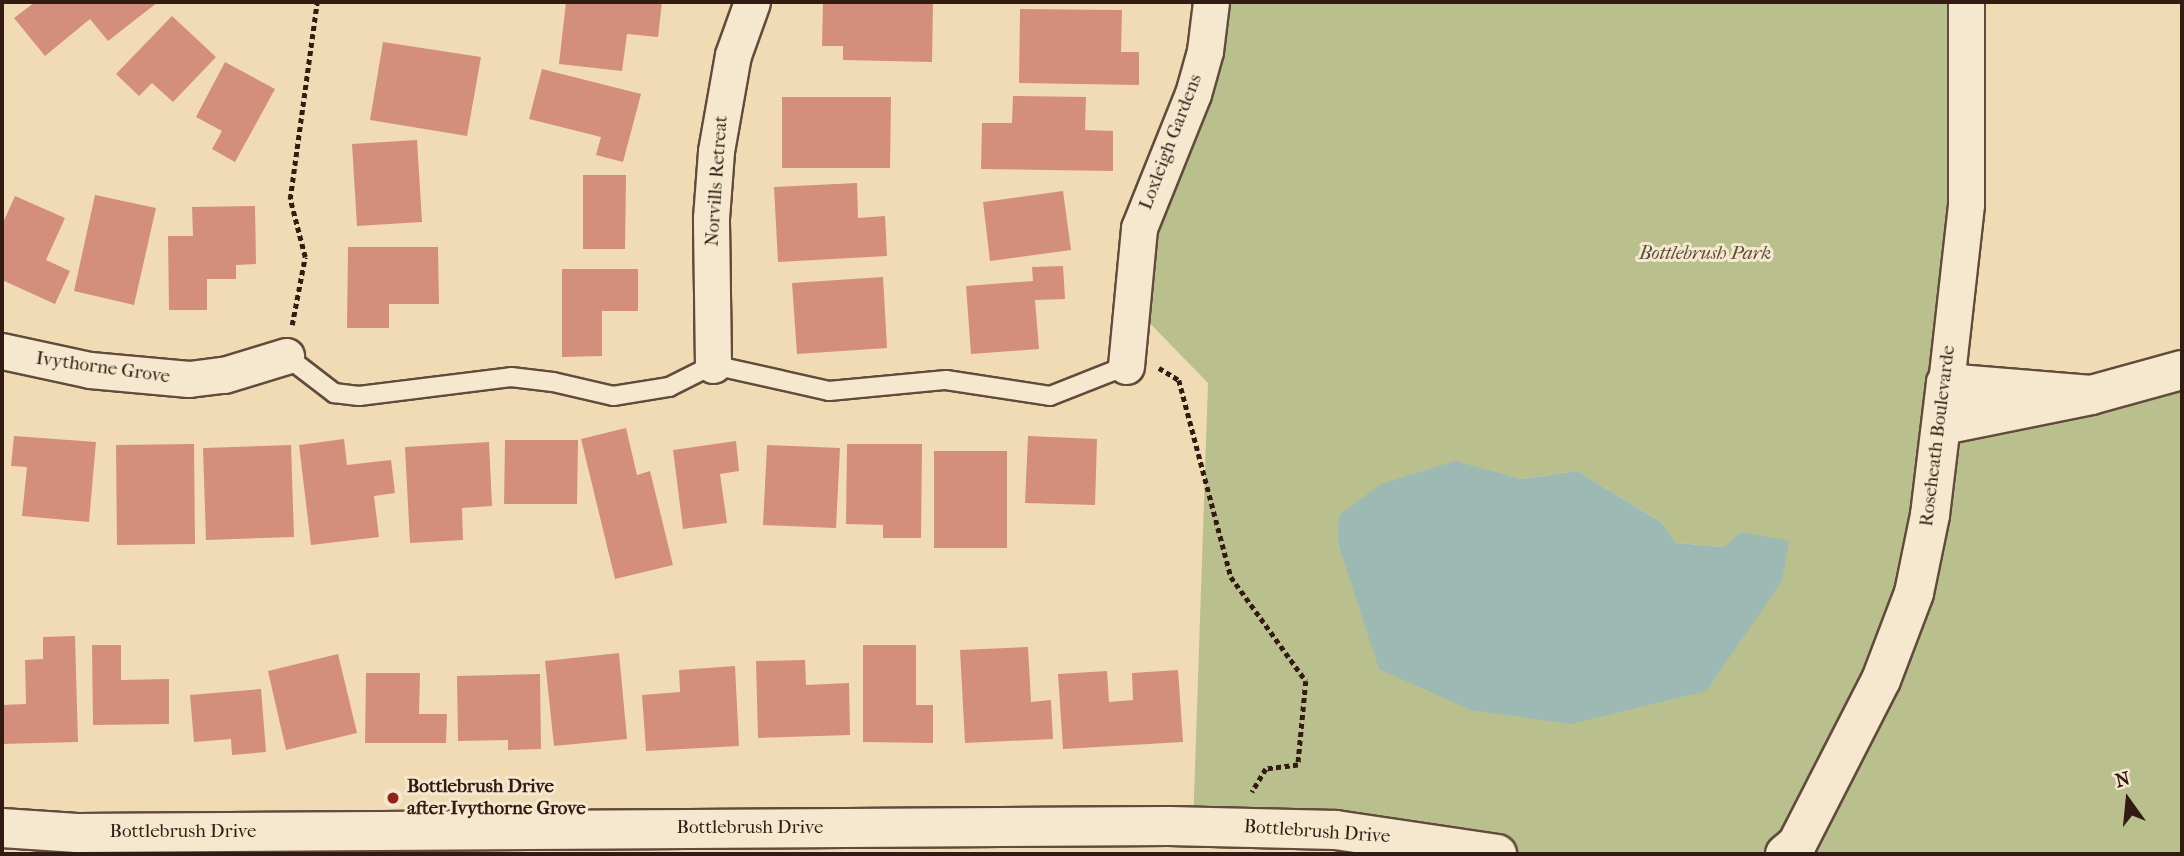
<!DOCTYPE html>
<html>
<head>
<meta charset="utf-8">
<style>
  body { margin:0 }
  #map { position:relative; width:2184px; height:856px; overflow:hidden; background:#f1dbb5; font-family:"IM FELL French Canon",serif }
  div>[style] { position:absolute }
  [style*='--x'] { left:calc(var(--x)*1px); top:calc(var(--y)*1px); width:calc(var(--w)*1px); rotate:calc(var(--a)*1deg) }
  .green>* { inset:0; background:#b9c08d }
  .water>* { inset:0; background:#9cb9b4 }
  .building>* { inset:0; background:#d38f7b }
  .path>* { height:4.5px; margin-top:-2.25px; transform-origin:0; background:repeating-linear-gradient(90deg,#331b13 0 5px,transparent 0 8.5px) }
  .roads { filter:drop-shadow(2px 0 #624b3c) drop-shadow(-2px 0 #624b3c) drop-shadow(0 2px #624b3c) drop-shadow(0 -2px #624b3c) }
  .service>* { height:18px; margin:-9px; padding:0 9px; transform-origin:9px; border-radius:9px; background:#f6e8cf }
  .minor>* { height:35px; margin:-17.5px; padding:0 17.5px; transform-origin:17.5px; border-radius:17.5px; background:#f6e8cf }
  .tertiary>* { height:38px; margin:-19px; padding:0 19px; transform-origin:19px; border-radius:19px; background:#f6e8cf }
  .dots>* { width:19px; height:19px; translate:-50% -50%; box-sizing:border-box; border:4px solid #f6e8cf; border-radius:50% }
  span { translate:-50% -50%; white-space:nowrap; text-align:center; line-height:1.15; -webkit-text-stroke:6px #f6e8cf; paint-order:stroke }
  .street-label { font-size:19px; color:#331b13 }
  .park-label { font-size:19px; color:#5b4d38; font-style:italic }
  .poi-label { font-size:19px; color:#331b13; font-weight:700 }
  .left { translate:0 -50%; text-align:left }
  .frame { position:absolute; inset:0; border:4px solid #331b13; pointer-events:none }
  .north { position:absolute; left:2093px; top:765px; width:70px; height:70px; -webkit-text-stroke:5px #f6e8cf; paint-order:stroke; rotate:345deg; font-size:19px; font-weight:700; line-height:28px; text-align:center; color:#331b13 }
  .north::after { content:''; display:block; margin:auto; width:24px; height:32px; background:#331b13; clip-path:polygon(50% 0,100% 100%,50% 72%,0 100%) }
</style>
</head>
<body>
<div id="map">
  <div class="green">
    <i style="clip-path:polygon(evenodd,1211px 2px,1966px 2px,1944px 424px,2182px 370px,2182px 854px,1497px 854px,1193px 826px,1208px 383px,1132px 305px,1211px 2px,1454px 462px,1521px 479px,1577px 471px,1661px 522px,1676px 543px,1724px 547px,1355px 591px,1338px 543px,1454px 462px)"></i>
  </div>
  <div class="water">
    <i style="clip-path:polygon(1455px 461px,1521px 479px,1577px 471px,1661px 522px,1676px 543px,1724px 547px,1741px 532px,1789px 541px,1782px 581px,1706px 691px,1571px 724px,1471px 710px,1379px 669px,1338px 543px,1339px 515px,1381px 484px)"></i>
  </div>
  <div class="building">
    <i style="clip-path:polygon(35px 2px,158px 2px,108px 41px,90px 19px,45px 56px,14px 18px)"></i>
    <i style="clip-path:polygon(566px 2px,662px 2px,658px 37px,627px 34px,622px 71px,559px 64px)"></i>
    <i style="clip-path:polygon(823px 2px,933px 4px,932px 62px,843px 60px,843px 46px,822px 46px)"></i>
    <i style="clip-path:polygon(1020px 9px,1122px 10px,1121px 52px,1139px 52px,1139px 85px,1019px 83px)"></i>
    <i style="clip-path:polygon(172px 16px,216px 57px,173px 102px,152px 83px,139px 96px,116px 74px)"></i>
    <i style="clip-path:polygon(383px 42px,481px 57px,467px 136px,370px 120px)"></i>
    <i style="clip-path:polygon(225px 62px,275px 89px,235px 162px,212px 149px,222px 131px,196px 117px)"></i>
    <i style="clip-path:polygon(542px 69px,641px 94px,623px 162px,596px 155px,601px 137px,529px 119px)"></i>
    <i style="clip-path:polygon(1013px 96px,1086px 97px,1085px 130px,1113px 131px,1113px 171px,981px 169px,982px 123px,1012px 123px)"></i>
    <i style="clip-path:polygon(782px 97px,891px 97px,890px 168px,782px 168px)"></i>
    <i style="clip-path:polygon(417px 140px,422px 222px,357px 226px,352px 144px)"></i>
    <i style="clip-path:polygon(583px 175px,626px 175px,625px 249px,583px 249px)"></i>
    <i style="clip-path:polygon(857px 183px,858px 218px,885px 216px,887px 256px,778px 262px,774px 187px)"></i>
    <i style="clip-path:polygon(1063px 191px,1071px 250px,990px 261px,983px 202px)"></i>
    <i style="clip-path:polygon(95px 195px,156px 208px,134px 305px,74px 291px)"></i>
    <i style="clip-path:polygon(15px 196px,65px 218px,46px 260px,70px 271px,55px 304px,2px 280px,2px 225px)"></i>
    <i style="clip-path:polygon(255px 206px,256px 264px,236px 265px,236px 279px,207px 279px,207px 310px,169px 310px,168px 236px,193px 236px,192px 207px)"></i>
    <i style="clip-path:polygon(348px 247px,438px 247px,439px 304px,389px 304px,389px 328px,347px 328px)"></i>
    <i style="clip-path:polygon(1063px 266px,1065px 299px,1035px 300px,1039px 349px,971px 354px,966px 286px,1033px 281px,1032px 267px)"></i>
    <i style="clip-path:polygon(562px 269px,638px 269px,638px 311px,602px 311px,602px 356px,562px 357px)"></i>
    <i style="clip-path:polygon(883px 277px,887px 348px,797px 354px,792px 283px)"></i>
    <i style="clip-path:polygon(626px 428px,637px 475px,650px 471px,673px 565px,615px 579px,581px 439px)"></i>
    <i style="clip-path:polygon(14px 436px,96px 442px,89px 522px,22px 516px,27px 467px,11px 466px)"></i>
    <i style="clip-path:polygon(1028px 436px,1097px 439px,1095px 505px,1025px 503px)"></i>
    <i style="clip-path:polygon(344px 439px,347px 465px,391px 460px,395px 493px,374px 496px,379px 537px,311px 545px,299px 445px)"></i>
    <i style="clip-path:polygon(505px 440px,578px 440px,577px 504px,504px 504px)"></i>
    <i style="clip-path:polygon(736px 441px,739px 471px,720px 474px,727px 523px,683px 529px,673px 450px)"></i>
    <i style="clip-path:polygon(489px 442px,492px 506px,462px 508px,463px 540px,410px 543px,405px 447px)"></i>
    <i style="clip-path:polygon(194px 444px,195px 544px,117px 545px,116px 445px)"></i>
    <i style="clip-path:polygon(847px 444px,922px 444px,921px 538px,883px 538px,883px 525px,846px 524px)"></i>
    <i style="clip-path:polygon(291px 445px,294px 537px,206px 540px,203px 448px)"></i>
    <i style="clip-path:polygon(767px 445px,840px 448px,836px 528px,763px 525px)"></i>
    <i style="clip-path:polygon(934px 451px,1007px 451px,1007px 548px,934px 548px)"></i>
    <i style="clip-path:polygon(75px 636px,78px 742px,2px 744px,2px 705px,26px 704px,25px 660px,43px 659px,43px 637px)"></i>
    <i style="clip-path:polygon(92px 645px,121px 645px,121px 680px,169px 679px,169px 724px,93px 725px)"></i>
    <i style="clip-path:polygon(863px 645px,916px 645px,916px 705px,933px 705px,933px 743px,863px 742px)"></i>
    <i style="clip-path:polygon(1028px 647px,1031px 702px,1051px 700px,1053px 739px,965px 743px,960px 650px)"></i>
    <i style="clip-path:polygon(619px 653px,627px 739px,554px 746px,545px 661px)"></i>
    <i style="clip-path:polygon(338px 654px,357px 733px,286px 750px,268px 671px)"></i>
    <i style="clip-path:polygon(805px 660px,806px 685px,849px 683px,850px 735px,758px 738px,756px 661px)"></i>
    <i style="clip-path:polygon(735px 666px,739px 746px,646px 751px,642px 695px,680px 692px,679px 670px)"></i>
    <i style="clip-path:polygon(1178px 670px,1183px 742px,1063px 749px,1058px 674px,1107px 671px,1109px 702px,1133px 700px,1132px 673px)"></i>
    <i style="clip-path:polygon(366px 673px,420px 673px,419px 714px,447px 714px,446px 743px,365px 743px)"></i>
    <i style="clip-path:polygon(540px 674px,541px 749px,508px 750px,508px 740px,458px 741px,457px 676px)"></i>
    <i style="clip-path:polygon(261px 689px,266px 752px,232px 755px,231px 739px,194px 742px,190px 695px)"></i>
  </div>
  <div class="path">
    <i style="--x:292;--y:325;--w:69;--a:-79.2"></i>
    <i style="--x:305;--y:257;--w:60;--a:-104.5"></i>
    <i style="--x:290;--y:199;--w:199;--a:-82.2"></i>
    <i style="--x:1159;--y:368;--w:23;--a:31"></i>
    <i style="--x:1179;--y:380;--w:204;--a:75.2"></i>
    <i style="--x:1231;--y:577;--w:128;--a:54.2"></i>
    <i style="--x:1306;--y:681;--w:84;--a:95.4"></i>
    <i style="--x:1298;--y:765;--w:32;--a:173"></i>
    <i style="--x:1266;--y:769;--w:27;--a:121"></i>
  </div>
  <div class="roads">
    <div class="service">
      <i style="--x:286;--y:356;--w:61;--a:37.6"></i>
      <i style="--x:334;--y:393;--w:25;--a:7"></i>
      <i style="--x:359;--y:396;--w:153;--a:-7.1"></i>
      <i style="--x:511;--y:377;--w:42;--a:6.8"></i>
      <i style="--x:553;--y:382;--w:62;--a:13.1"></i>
      <i style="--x:613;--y:396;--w:57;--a:-9.1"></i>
      <i style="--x:669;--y:387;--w:49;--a:-26.6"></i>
      <i style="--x:713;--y:365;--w:119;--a:12.6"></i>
      <i style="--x:829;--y:391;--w:118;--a:-5.4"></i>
      <i style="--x:946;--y:380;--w:105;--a:8.7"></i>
      <i style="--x:1050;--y:396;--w:82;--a:-21.5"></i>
    </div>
    <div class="minor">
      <i style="--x:2;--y:351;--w:90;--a:12.2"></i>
      <i style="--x:90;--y:370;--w:99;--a:5.2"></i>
      <i style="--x:189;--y:379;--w:35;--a:-7"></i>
      <i style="--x:224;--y:375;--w:65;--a:-17"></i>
      <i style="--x:713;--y:365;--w:147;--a:-90.8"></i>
      <i style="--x:711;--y:218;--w:67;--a:-85.7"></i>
      <i style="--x:716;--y:151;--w:97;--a:-80"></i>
      <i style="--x:733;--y:55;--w:56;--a:-70.3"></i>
      <i style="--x:1126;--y:366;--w:139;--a:-84.6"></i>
      <i style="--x:1139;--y:228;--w:144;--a:-68.1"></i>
      <i style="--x:1193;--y:94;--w:45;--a:-74.4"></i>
      <i style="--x:1205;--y:51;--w:49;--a:-83"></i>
      <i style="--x:1946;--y:383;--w:180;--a:-83.6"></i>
      <i style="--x:1966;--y:204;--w:202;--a:-90"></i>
    </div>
    <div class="tertiary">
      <i style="--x:1944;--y:425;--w:150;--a:-11.5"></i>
      <i style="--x:2091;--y:395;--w:94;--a:-15.4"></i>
      <i style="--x:2;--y:828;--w:75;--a:3.8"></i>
      <i style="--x:77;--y:833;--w:1092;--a:-0.37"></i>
      <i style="--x:1169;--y:826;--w:167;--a:1.4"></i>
      <i style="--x:1336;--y:830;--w:163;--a:8.5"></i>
      <i style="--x:1785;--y:854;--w:16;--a:-40"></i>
      <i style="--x:1797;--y:844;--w:184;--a:-62.9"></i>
      <i style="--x:1881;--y:680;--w:93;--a:-69.2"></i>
      <i style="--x:1914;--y:593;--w:80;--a:-78.4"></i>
      <i style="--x:1930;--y:515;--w:133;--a:-83.1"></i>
      <i style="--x:1946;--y:383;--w:145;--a:4.7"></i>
    </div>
  </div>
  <div class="dots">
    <i style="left:393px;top:798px;background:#8f2418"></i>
  </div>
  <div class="street-label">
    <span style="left:1171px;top:142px;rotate:-69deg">Loxleigh Gardens</span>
    <span style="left:717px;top:181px;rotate:-86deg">Norvills Retreat</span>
    <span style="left:103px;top:368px;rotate:8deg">Ivythorne Grove</span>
    <span style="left:1938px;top:436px;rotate:-83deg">Roseheath Boulevarde</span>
    <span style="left:750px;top:828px">Bottlebrush Drive</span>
    <span style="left:183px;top:832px">Bottlebrush Drive</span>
    <span style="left:1317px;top:832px;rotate:4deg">Bottlebrush Drive</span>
  </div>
  <div class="park-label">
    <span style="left:1705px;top:254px">Bottlebrush Park</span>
  </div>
  <div class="poi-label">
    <span class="left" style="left:407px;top:798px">Bottlebrush Drive<br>after Ivythorne Grove</span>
  </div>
  <div class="frame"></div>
  <div class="north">N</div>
</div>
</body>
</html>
